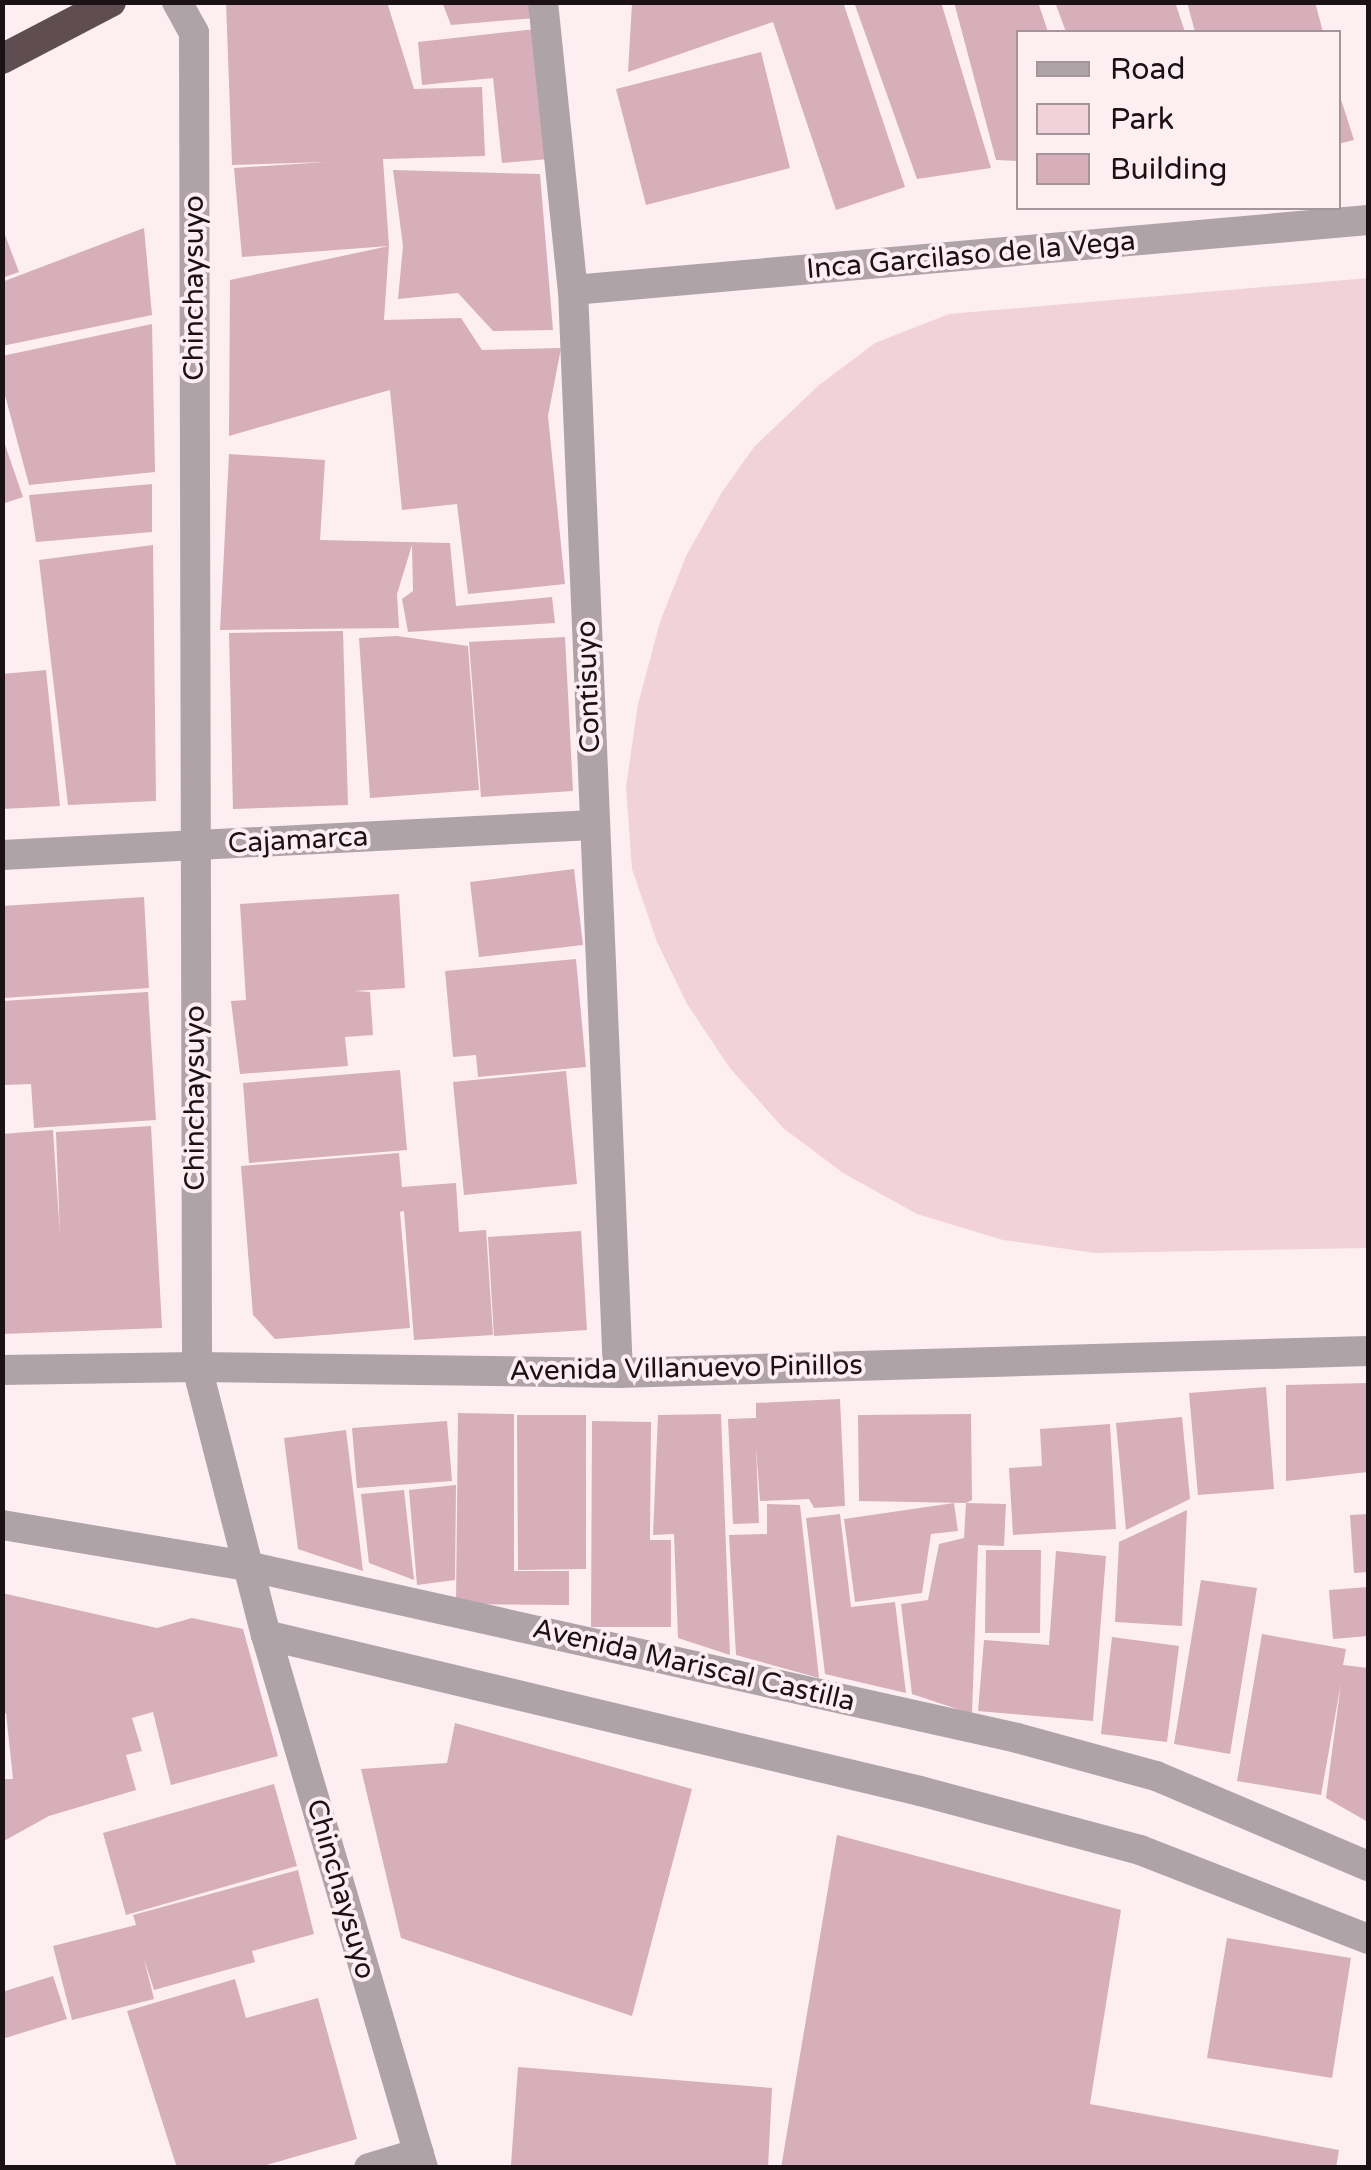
<!DOCTYPE html>
<html>
<head>
<meta charset="utf-8">
<style>
  body { margin:0 }
  #map { position:relative; width:1371px; height:2170px; overflow:hidden; background:#fdeef2; font-family:"Varela Round",sans-serif }
  div>[style] { position:absolute }
  [style*='--x'] { left:calc(var(--x)*1px); top:calc(var(--y)*1px); width:calc(var(--w)*1px); rotate:calc(var(--a)*1deg) }
  .green>* { inset:0; background:#f1d2da }
  .building>* { inset:0; background:#d6afba }
  .minor>* { height:30px; margin:-15px; padding:0 15px; transform-origin:15px; border-radius:15px; background:#aea4a7 }
  .highway>* { height:30px; margin:-15px; padding:0 15px; transform-origin:15px; border-radius:15px; background:#604d52 }
  span { translate:-50% -50%; white-space:nowrap; text-align:center; line-height:1.15; -webkit-text-stroke:8px #fdeef2; paint-order:stroke }
  .street-label { font-size:28px; color:#1a1215 }
  .frame { position:absolute; inset:0; border:5px solid #1a1215; pointer-events:none }
  .legend { position:absolute; left:1016px; top:30px; width:325px; height:180px; box-sizing:border-box; background:#fdeef2; border:2px solid #a2969a; margin:0; padding:12px 18px; list-style:none; font-size:30px; color:#1a1215 }
  .legend li { display:flex; align-items:center; gap:20px; height:50px }
  .legend b { width:50px; border:2px solid #a2969a }
</style>
</head>
<body>
<div id="map">
  <div class="green">
    <i style="clip-path:polygon(1368px 278px,1368px 1248px,1095px 1253px,1003px 1240px,917px 1214px,843px 1173px,783px 1128px,729px 1067px,687px 1004px,657px 942px,632px 869px,626px 787px,638px 704px,660px 622px,686px 556px,722px 492px,754px 447px,819px 385px,875px 343px,949px 314px)"></i>
  </div>
  <div class="building">
    <i style="clip-path:polygon(226px 2px,387px 2px,414px 89px,482px 87px,485px 156px,383px 159px,389px 246px,384px 320px,461px 318px,482px 350px,561px 348px,548px 416px,565px 584px,468px 594px,457px 504px,402px 510px,390px 390px,229px 436px,230px 280px,389px 246px,242px 257px,234px 168px,327px 162px,232px 165px)"></i>
    <i style="clip-path:polygon(442px 2px,533px 2px,535px 18px,451px 25px)"></i>
    <i style="clip-path:polygon(843px 2px,905px 187px,836px 210px,773px 22px,628px 72px,632px 4px,637px 2px)"></i>
    <i style="clip-path:polygon(854px 2px,941px 2px,991px 168px,917px 179px)"></i>
    <i style="clip-path:polygon(954px 2px,1038px 2px,1048px 32px,1018px 32px,1018px 161px,996px 160px)"></i>
    <i style="clip-path:polygon(1055px 2px,1175px 2px,1185px 32px,1066px 32px)"></i>
    <i style="clip-path:polygon(1187px 2px,1315px 2px,1323px 32px,1195px 32px)"></i>
    <i style="clip-path:polygon(536px 29px,549px 159px,502px 163px,493px 78px,422px 85px,418px 42px)"></i>
    <i style="clip-path:polygon(761px 52px,790px 168px,646px 205px,616px 89px)"></i>
    <i style="clip-path:polygon(1338px 90px,1354px 140px,1338px 144px)"></i>
    <i style="clip-path:polygon(393px 170px,540px 174px,553px 330px,493px 331px,458px 293px,398px 299px,403px 246px)"></i>
    <i style="clip-path:polygon(2px 227px,19px 272px,2px 278px)"></i>
    <i style="clip-path:polygon(144px 228px,152px 315px,2px 346px,2px 282px)"></i>
    <i style="clip-path:polygon(152px 324px,155px 472px,29px 485px,2px 384px,2px 356px)"></i>
    <i style="clip-path:polygon(2px 436px,23px 497px,2px 504px)"></i>
    <i style="clip-path:polygon(229px 454px,325px 460px,320px 540px,450px 543px,456px 606px,552px 597px,555px 623px,408px 632px,402px 599px,413px 591px,412px 545px,397px 594px,399px 628px,220px 630px)"></i>
    <i style="clip-path:polygon(152px 484px,152px 532px,36px 542px,29px 495px)"></i>
    <i style="clip-path:polygon(153px 545px,156px 801px,68px 805px,39px 560px)"></i>
    <i style="clip-path:polygon(343px 631px,348px 805px,233px 809px,229px 633px)"></i>
    <i style="clip-path:polygon(397px 636px,468px 646px,479px 790px,370px 798px,359px 638px)"></i>
    <i style="clip-path:polygon(565px 637px,573px 791px,481px 797px,469px 642px)"></i>
    <i style="clip-path:polygon(46px 670px,60px 806px,2px 809px,2px 674px)"></i>
    <i style="clip-path:polygon(574px 869px,583px 945px,479px 957px,470px 882px)"></i>
    <i style="clip-path:polygon(399px 894px,405px 988px,354px 991px,370px 992px,373px 1035px,345px 1037px,348px 1066px,240px 1074px,231px 1001px,246px 1000px,240px 904px)"></i>
    <i style="clip-path:polygon(144px 897px,149px 988px,4px 998px,2px 906px)"></i>
    <i style="clip-path:polygon(576px 959px,586px 1067px,478px 1077px,476px 1055px,453px 1057px,445px 971px)"></i>
    <i style="clip-path:polygon(148px 992px,156px 1120px,34px 1128px,31px 1084px,5px 1085px,2px 1001px)"></i>
    <i style="clip-path:polygon(400px 1070px,407px 1150px,249px 1163px,243px 1083px)"></i>
    <i style="clip-path:polygon(566px 1071px,577px 1184px,464px 1195px,453px 1082px)"></i>
    <i style="clip-path:polygon(151px 1126px,162px 1328px,2px 1334px,2px 1134px,53px 1130px,60px 1236px,56px 1132px)"></i>
    <i style="clip-path:polygon(399px 1153px,402px 1187px,456px 1183px,459px 1232px,486px 1230px,493px 1335px,414px 1340px,404px 1211px,400px 1212px,410px 1328px,275px 1339px,253px 1315px,241px 1166px)"></i>
    <i style="clip-path:polygon(581px 1231px,587px 1330px,494px 1336px,488px 1237px)"></i>
    <i style="clip-path:polygon(1368px 1383px,1368px 1472px,1286px 1481px,1286px 1385px)"></i>
    <i style="clip-path:polygon(1266px 1387px,1274px 1489px,1198px 1495px,1189px 1393px)"></i>
    <i style="clip-path:polygon(840px 1399px,845px 1506px,814px 1508px,809px 1499px,760px 1501px,756px 1447px,759px 1523px,733px 1524px,728px 1419px,756px 1418px,756px 1403px)"></i>
    <i style="clip-path:polygon(458px 1413px,514px 1414px,514px 1571px,569px 1571px,569px 1605px,456px 1604px)"></i>
    <i style="clip-path:polygon(721px 1414px,730px 1655px,678px 1638px,674px 1534px,653px 1535px,658px 1415px)"></i>
    <i style="clip-path:polygon(971px 1414px,972px 1500px,966px 1503px,1006px 1504px,1004px 1546px,978px 1545px,972px 1714px,912px 1694px,901px 1604px,928px 1600px,939px 1544px,964px 1538px,966px 1503px,859px 1501px,858px 1415px)"></i>
    <i style="clip-path:polygon(517px 1415px,586px 1415px,586px 1569px,518px 1570px)"></i>
    <i style="clip-path:polygon(1182px 1417px,1190px 1499px,1126px 1530px,1116px 1423px)"></i>
    <i style="clip-path:polygon(447px 1421px,452px 1481px,357px 1488px,352px 1428px)"></i>
    <i style="clip-path:polygon(592px 1421px,651px 1422px,650px 1540px,671px 1540px,671px 1627px,591px 1627px)"></i>
    <i style="clip-path:polygon(1110px 1424px,1116px 1529px,1013px 1535px,1009px 1468px,1042px 1466px,1040px 1429px)"></i>
    <i style="clip-path:polygon(346px 1430px,363px 1571px,298px 1549px,284px 1438px)"></i>
    <i style="clip-path:polygon(456px 1485px,455px 1580px,417px 1585px,409px 1490px)"></i>
    <i style="clip-path:polygon(404px 1490px,414px 1580px,369px 1563px,361px 1494px)"></i>
    <i style="clip-path:polygon(954px 1503px,958px 1531px,931px 1534px,922px 1593px,855px 1602px,844px 1519px)"></i>
    <i style="clip-path:polygon(767px 1504px,800px 1505px,819px 1678px,736px 1655px,729px 1535px,767px 1534px)"></i>
    <i style="clip-path:polygon(1187px 1510px,1182px 1626px,1115px 1622px,1119px 1542px)"></i>
    <i style="clip-path:polygon(840px 1514px,851px 1607px,895px 1602px,906px 1693px,825px 1674px,806px 1518px)"></i>
    <i style="clip-path:polygon(1368px 1514px,1368px 1572px,1354px 1573px,1350px 1515px)"></i>
    <i style="clip-path:polygon(986px 1550px,1041px 1550px,1040px 1633px,985px 1633px)"></i>
    <i style="clip-path:polygon(1056px 1551px,1106px 1556px,1093px 1721px,978px 1711px,984px 1640px,1049px 1645px)"></i>
    <i style="clip-path:polygon(1201px 1580px,1257px 1588px,1230px 1754px,1174px 1744px)"></i>
    <i style="clip-path:polygon(1368px 1587px,1368px 1636px,1333px 1639px,1329px 1590px)"></i>
    <i style="clip-path:polygon(2px 1593px,157px 1628px,192px 1618px,243px 1629px,278px 1756px,171px 1785px,153px 1712px,132px 1718px,142px 1751px,126px 1755px,136px 1790px,49px 1816px,2px 1842px,2px 1779px,13px 1779px,6px 1713px,2px 1714px)"></i>
    <i style="clip-path:polygon(1262px 1634px,1346px 1649px,1343px 1665px,1368px 1668px,1368px 1822px,1326px 1798px,1341px 1683px,1321px 1795px,1237px 1781px)"></i>
    <i style="clip-path:polygon(1112px 1637px,1179px 1646px,1167px 1742px,1101px 1734px)"></i>
    <i style="clip-path:polygon(455px 1723px,692px 1789px,632px 2016px,401px 1938px,361px 1769px,447px 1763px)"></i>
    <i style="clip-path:polygon(274px 1784px,297px 1866px,126px 1915px,103px 1833px)"></i>
    <i style="clip-path:polygon(837px 1835px,1121px 1910px,1090px 2104px,1339px 2150px,1336px 2168px,781px 2168px)"></i>
    <i style="clip-path:polygon(298px 1870px,314px 1934px,252px 1951px,255px 1962px,154px 1990px,144px 1959px,154px 1999px,72px 2020px,53px 1946px,136px 1925px,133px 1915px)"></i>
    <i style="clip-path:polygon(1227px 1938px,1351px 1958px,1332px 2078px,1207px 2058px)"></i>
    <i style="clip-path:polygon(53px 1976px,67px 2019px,2px 2039px,2px 1992px)"></i>
    <i style="clip-path:polygon(235px 1979px,246px 2018px,318px 1998px,357px 2139px,256px 2168px,177px 2168px,127px 2011px)"></i>
    <i style="clip-path:polygon(518px 2067px,772px 2088px,768px 2168px,511px 2165px)"></i>
  </div>
  <div class="minor">
    <i style="--x:177;--y:2;--w:35;--a:61"></i>
    <i style="--x:194;--y:33;--w:1334;--a:89.87"></i>
    <i style="--x:197;--y:1367;--w:277;--a:75.6"></i>
    <i style="--x:266;--y:1635;--w:556;--a:73.59"></i>
    <i style="--x:543;--y:2;--w:290;--a:84.1"></i>
    <i style="--x:573;--y:290;--w:1084;--a:87.62"></i>
    <i style="--x:573;--y:290;--w:798;--a:-5.03"></i>
    <i style="--x:2;--y:855;--w:592;--a:-2.91"></i>
    <i style="--x:2;--y:1370;--w:195;--a:-0.9"></i>
    <i style="--x:197;--y:1367;--w:421;--a:0.8"></i>
    <i style="--x:618;--y:1373;--w:750;--a:-1.68"></i>
    <i style="--x:2;--y:1525;--w:248;--a:9.5"></i>
    <i style="--x:247;--y:1566;--w:789;--a:12.59"></i>
    <i style="--x:1017;--y:1738;--w:144;--a:15.3"></i>
    <i style="--x:1156;--y:1776;--w:230;--a:23"></i>
    <i style="--x:266;--y:1635;--w:672;--a:13.42"></i>
    <i style="--x:920;--y:1791;--w:228;--a:15"></i>
    <i style="--x:1140;--y:1850;--w:245;--a:21.3"></i>
    <i style="--x:369;--y:2168;--w:52;--a:-16.7"></i>
  </div>
  <div class="highway">
    <i style="--x:2;--y:59;--w:123;--a:-27.6"></i>
  </div>
  <div class="street-label">
    <span style="left:971px;top:255px;rotate:-5deg">Inca Garcilaso de la Vega</span>
    <span style="left:194px;top:288px;rotate:-90deg">Chinchaysuyo</span>
    <span style="left:588px;top:687px;rotate:-92deg">Contisuyo</span>
    <span style="left:298px;top:840px;rotate:-3deg">Cajamarca</span>
    <span style="left:195px;top:1098px;rotate:-90deg">Chinchaysuyo</span>
    <span style="left:686px;top:1368px;rotate:-1deg">Avenida Villanuevo Pinillos</span>
    <span style="left:694px;top:1665px;rotate:13deg">Avenida Mariscal Castilla</span>
    <span style="left:341px;top:1889px;rotate:74deg">Chinchaysuyo</span>
  </div>
  <div class="frame"></div>
  <ul class="legend">
  <li><b style="height:12px;background:#aea4a7"></b>Road</li>
  <li><b style="height:28px;background:#f1d2da"></b>Park</li>
  <li><b style="height:28px;background:#d6afba"></b>Building</li>
  </ul>
</div>
</body>
</html>
